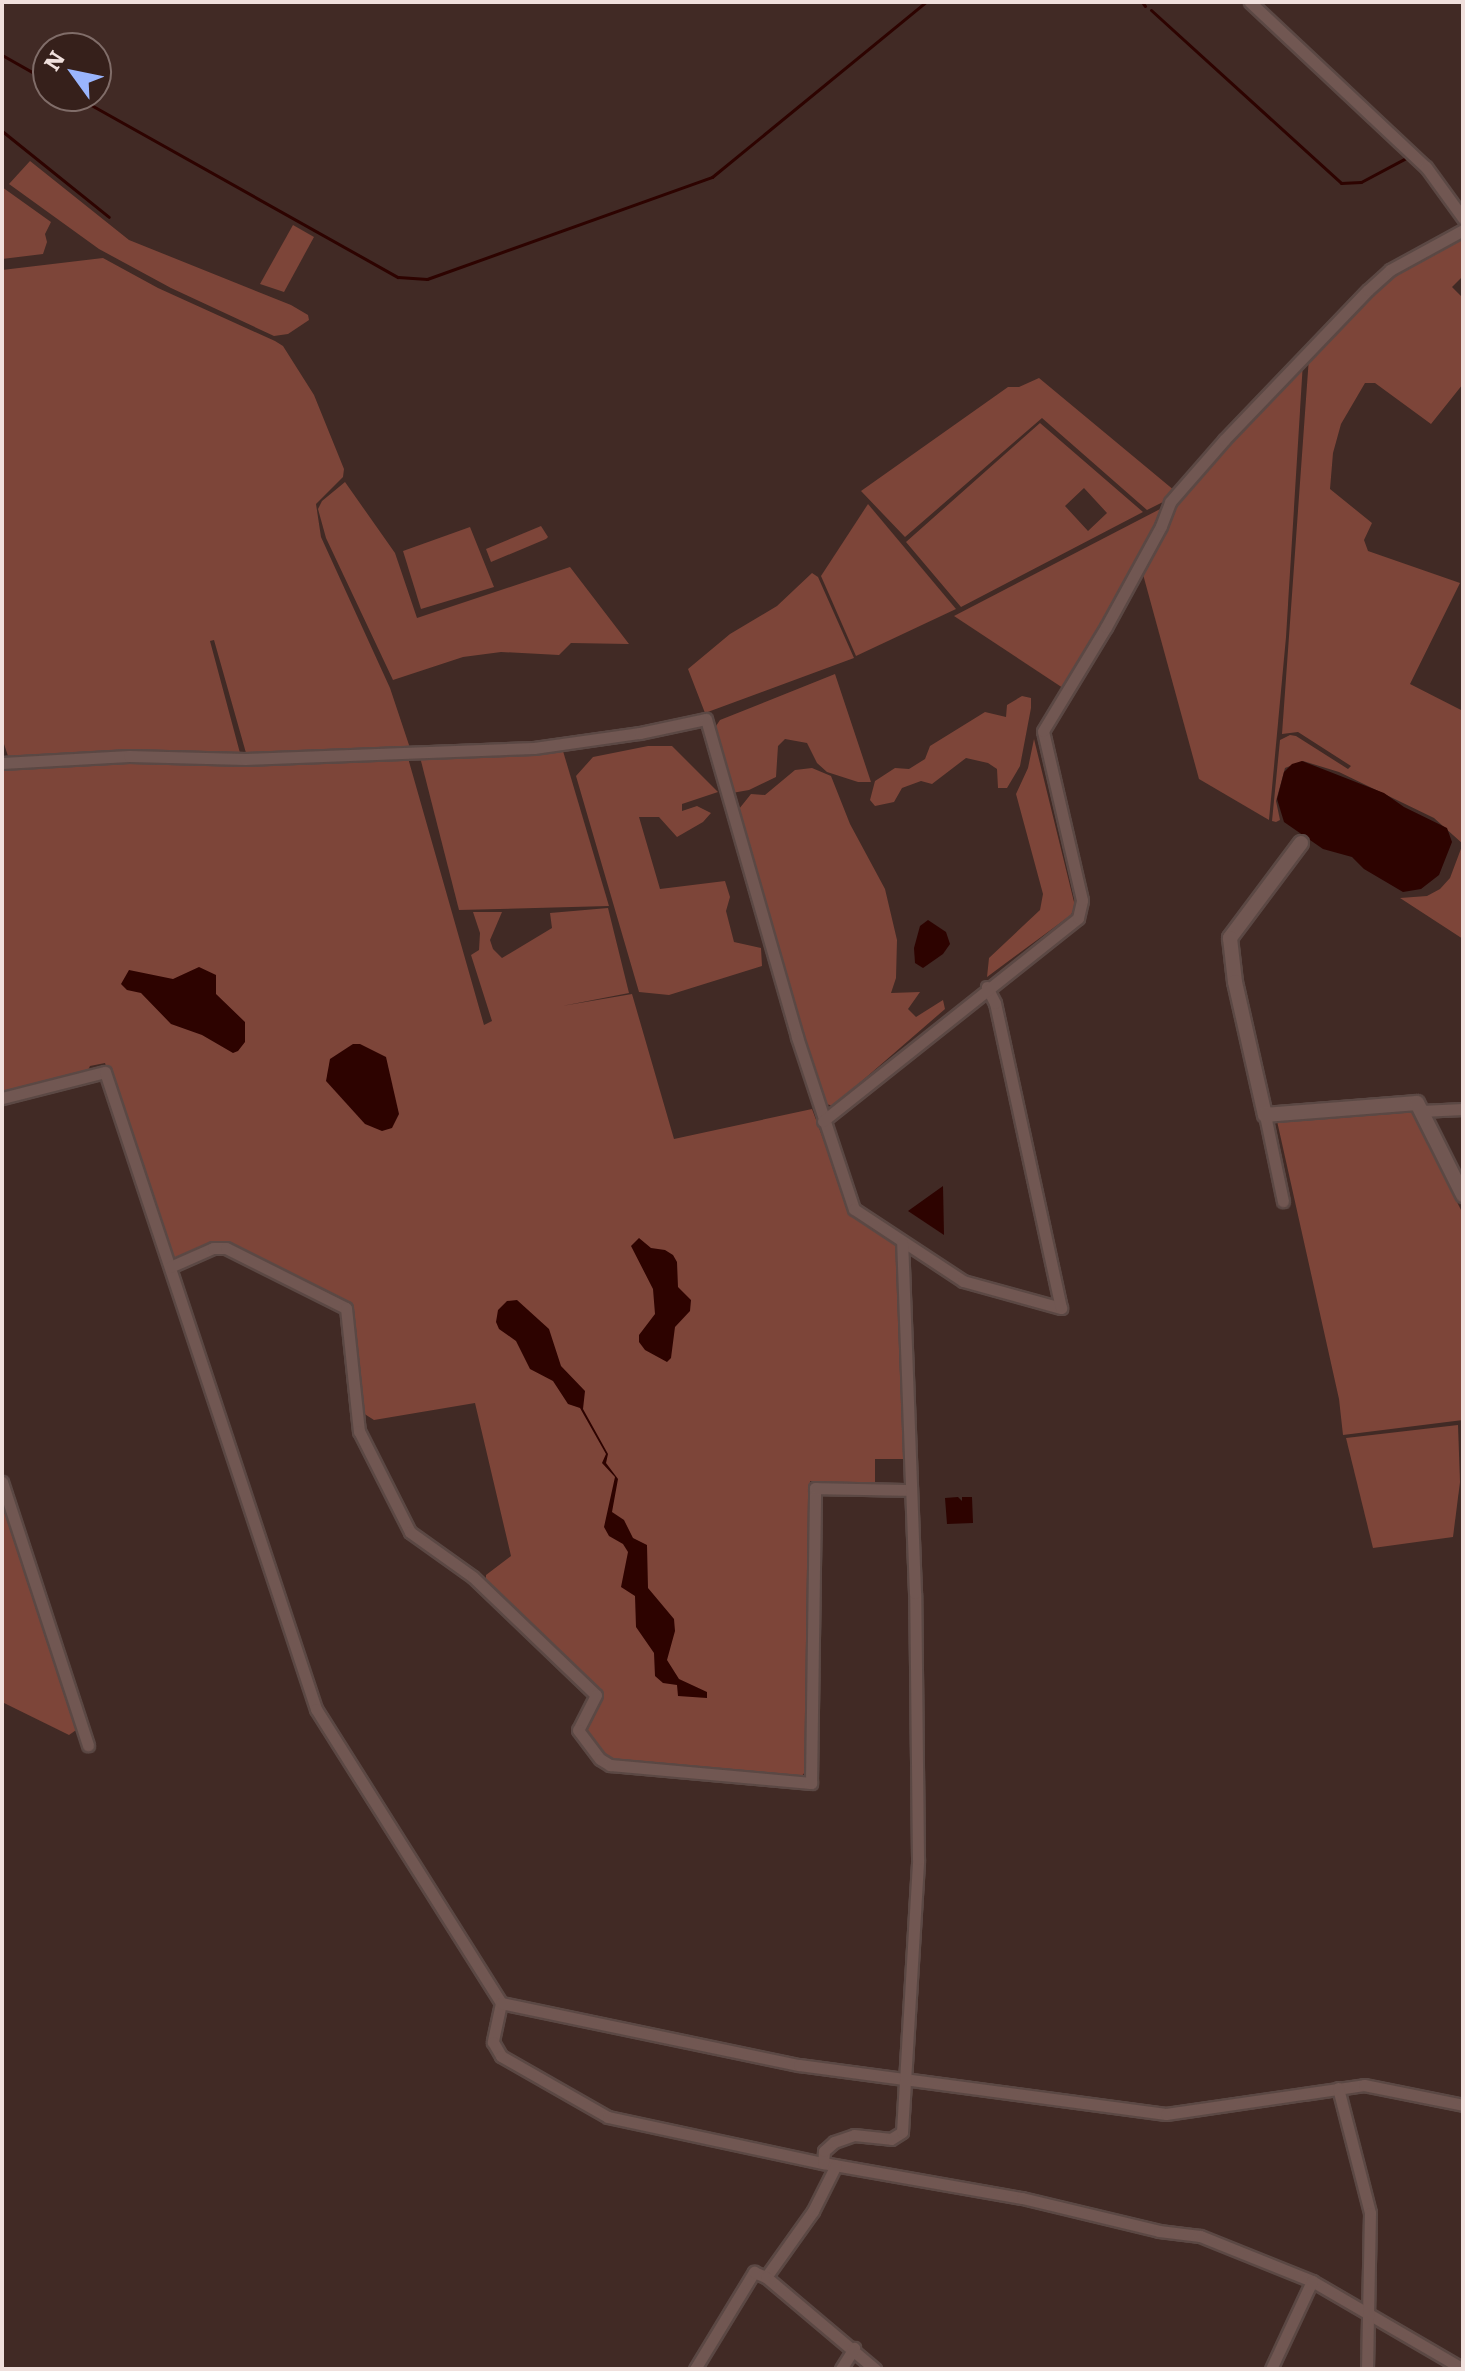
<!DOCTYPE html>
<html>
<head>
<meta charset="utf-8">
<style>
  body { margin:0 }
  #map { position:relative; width:1465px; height:2371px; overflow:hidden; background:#412a25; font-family:Literata,serif }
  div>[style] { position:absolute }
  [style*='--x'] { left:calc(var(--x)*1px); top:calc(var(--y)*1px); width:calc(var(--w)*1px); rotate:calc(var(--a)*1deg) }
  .green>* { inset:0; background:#7d4539 }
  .water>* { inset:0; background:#2d0300 }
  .stream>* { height:3px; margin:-1.5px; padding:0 1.5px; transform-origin:1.5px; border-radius:1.5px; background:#2d0300 }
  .roads { filter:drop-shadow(2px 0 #5b4844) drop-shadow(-2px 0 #5b4844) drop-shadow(0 2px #5b4844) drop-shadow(0 -2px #5b4844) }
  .minor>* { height:11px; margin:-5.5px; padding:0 5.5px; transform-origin:5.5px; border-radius:5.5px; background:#715752 }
  .tertiary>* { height:14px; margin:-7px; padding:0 7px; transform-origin:7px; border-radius:7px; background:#715752 }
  span { translate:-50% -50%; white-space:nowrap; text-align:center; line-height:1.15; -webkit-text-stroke:8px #36201b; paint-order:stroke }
  .frame { position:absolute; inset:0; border:4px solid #f0e0dd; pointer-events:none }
  .north { position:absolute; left:32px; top:32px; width:80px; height:80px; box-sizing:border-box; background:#36201b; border:2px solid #806d69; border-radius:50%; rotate:303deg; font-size:22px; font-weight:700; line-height:32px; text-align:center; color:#f0e0dd }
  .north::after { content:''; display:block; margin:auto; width:28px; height:36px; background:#9ab5fd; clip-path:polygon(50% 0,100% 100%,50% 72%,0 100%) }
</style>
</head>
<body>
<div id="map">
  <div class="green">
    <i style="clip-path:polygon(30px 161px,129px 240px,291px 305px,308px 315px,309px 320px,288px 334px,274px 336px,171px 288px,99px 249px,9px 184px)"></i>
    <i style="clip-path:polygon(2px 187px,51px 222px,45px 234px,47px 242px,43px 254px,2px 259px)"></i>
    <i style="clip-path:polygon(293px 225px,314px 237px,284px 292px,260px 284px)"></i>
    <i style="clip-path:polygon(1463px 233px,1463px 276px,1452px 287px,1463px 298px,1463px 384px,1431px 424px,1375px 383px,1365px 383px,1341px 424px,1333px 453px,1330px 489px,1372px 523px,1364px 540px,1368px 551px,1460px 583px,1410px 684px,1463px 711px,1463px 844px,1434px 818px,1339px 772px,1303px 761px,1285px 768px,1276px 801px,1280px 820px,1276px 822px,1272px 821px,1280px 740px,1290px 735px,1296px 736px,1348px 769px,1351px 766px,1298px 732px,1282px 734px,1309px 357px,1394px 270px)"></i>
    <i style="clip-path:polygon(103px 258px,158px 288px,275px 341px,283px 346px,314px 395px,344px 469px,343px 477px,316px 504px,321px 537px,390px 688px,410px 748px,246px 753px,214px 640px,210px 641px,240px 753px,131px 751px,9px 759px,2px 738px,2px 270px)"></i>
    <i style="clip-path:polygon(1303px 362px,1286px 637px,1269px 820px,1199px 779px,1141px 567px,1172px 502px)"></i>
    <i style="clip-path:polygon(1039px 378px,1175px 491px,1169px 499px,1147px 510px,1042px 418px,905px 537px,861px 491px,1008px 387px,1019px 387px)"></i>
    <i style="clip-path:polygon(evenodd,1040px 423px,1143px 512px,961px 607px,906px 542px,1040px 423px,1084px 488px,1107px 513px,1088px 531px,1065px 506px,1084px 488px)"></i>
    <i style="clip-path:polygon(345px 482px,395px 553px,417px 618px,570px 567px,629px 644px,571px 643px,559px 655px,501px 652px,463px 657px,393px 680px,326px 538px,318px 509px,322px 501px)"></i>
    <i style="clip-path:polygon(868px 504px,956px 609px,856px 656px,821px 576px)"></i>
    <i style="clip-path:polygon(1164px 507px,1159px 524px,1066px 690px,954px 616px)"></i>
    <i style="clip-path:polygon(541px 526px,548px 537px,546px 539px,491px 562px,486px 549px)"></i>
    <i style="clip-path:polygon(470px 527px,494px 587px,421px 609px,403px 551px)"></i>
    <i style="clip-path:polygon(812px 573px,818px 577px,854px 658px,705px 713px,688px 669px,730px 634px,777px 606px)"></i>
    <i style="clip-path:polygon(835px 674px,871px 782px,858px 782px,827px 772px,817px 763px,807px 743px,785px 739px,778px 746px,776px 777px,749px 790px,732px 793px,714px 729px,720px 720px)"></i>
    <i style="clip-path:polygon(1022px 696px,1031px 698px,1031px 708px,1020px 766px,1007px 788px,998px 788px,997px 769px,988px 763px,966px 758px,932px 784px,921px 781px,902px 788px,894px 802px,875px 806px,870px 800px,875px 781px,895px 768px,909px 769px,925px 759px,930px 746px,985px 712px,1006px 717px,1007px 705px)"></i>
    <i style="clip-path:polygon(1034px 739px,1075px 906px,1071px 915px,987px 977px,989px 958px,1040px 910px,1043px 894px,1016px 794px,1028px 768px)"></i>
    <i style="clip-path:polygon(648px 746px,672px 746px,718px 792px,682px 804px,682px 811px,697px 806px,711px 813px,703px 822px,677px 837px,659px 817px,639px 817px,660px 889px,725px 881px,730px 897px,726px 911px,734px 942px,761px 948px,762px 966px,669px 995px,639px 992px,576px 776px,593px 757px)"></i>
    <i style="clip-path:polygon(563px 751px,609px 906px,459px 910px,420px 757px)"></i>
    <i style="clip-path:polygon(408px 758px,484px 1025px,492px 1021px,471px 955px,479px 950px,480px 933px,473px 912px,502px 912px,490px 940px,493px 949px,502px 958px,552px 928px,550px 913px,608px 908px,629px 993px,562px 1006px,632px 994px,674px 1139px,812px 1109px,850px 1211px,856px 1219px,898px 1245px,905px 1459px,875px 1459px,875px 1485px,810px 1481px,805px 1772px,801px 1777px,610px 1759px,603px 1755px,584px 1731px,603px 1694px,486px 1582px,486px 1575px,511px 1556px,475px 1403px,374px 1420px,363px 1413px,351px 1303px,225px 1242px,213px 1242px,172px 1259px,105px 1063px,90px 1066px,87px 1072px,2px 1093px,2px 768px,128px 761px)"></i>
    <i style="clip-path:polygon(812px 768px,831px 776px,850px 824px,885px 889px,897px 940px,896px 978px,891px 993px,920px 992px,908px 1009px,916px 1017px,943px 1000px,945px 1009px,833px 1106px,823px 1103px,739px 809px,751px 794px,765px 795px,795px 770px)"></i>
    <i style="clip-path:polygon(1462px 846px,1463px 847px,1463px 939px,1400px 898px,1427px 896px,1440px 889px,1450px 878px)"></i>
    <i style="clip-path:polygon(1411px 1110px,1463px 1214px,1463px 1420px,1343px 1435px,1339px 1399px,1277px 1121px)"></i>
    <i style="clip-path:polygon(1458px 1425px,1460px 1482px,1453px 1537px,1373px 1548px,1346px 1438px)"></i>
    <i style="clip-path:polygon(2px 1499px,79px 1728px,69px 1735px,2px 1702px)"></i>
  </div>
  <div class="water">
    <i style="clip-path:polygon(1302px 761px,1384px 793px,1404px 807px,1447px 828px,1452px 842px,1439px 875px,1421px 889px,1403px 892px,1364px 869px,1352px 857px,1323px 849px,1284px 822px,1277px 799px,1284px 772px,1292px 764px)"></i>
    <i style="clip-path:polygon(928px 920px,946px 932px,950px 944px,943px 954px,923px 968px,915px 963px,914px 948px,920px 926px)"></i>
    <i style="clip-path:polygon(199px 967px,216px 975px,216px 994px,245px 1022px,245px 1042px,238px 1051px,233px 1053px,202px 1035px,171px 1024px,141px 993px,127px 990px,121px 984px,129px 970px,173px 979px)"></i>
    <i style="clip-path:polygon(353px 1044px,360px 1044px,386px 1057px,399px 1114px,392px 1128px,382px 1131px,365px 1124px,326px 1081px,330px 1059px)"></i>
    <i style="clip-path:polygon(943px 1186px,944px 1235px,908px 1211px)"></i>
    <i style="clip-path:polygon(639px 1238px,651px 1248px,665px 1250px,673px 1255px,677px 1262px,678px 1287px,691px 1300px,690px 1311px,675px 1327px,671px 1358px,667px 1362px,645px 1350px,639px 1342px,639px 1335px,655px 1314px,653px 1289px,631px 1246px)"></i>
    <i style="clip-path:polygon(517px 1300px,549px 1329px,561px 1366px,585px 1391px,583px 1409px,608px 1454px,606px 1463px,618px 1479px,612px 1512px,624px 1520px,633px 1538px,647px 1545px,648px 1588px,674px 1619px,675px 1631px,667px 1660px,679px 1679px,707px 1692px,707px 1698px,678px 1696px,677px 1685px,663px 1683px,655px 1676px,654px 1653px,636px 1627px,635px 1596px,621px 1587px,628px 1552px,623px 1544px,609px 1536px,604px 1527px,615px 1477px,602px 1463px,606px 1454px,580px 1408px,568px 1404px,553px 1381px,530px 1369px,516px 1341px,499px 1329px,496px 1322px,498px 1310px,507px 1301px)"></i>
    <i style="clip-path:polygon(958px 1497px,962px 1501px,962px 1497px,972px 1497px,973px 1523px,947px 1524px,945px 1498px)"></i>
  </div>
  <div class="stream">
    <i style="--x:1142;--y:2;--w:5;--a:53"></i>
    <i style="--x:1151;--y:10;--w:257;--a:42.3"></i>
    <i style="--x:1341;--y:183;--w:20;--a:-3"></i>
    <i style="--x:1361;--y:182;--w:55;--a:-28"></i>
    <i style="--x:2;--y:55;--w:53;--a:29.5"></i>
    <i style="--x:75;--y:96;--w:370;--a:29.3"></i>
    <i style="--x:398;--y:277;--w:29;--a:4"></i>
    <i style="--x:427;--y:279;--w:303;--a:-19.7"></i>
    <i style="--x:712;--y:177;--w:276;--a:-39.3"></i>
    <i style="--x:2;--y:131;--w:137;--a:38.8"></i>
  </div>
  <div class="roads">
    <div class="minor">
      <i style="--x:1250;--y:2;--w:241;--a:43.2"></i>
      <i style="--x:1426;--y:167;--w:63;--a:54"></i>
      <i style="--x:2;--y:763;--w:127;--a:-3.2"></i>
      <i style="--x:129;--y:756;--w:116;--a:1.5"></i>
      <i style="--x:245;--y:759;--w:289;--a:-2.2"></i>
      <i style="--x:534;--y:748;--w:107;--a:-8.1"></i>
      <i style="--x:640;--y:733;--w:67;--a:-12"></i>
      <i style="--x:706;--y:719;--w:331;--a:74"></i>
      <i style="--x:797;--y:1037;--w:181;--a:71.7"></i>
      <i style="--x:854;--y:1209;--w:131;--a:33.4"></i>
      <i style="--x:963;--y:1281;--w:102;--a:15.4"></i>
      <i style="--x:1061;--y:1308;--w:312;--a:-102.2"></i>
      <i style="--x:995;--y:1003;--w:18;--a:-117"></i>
      <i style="--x:2;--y:1098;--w:106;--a:-14.2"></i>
      <i style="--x:105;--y:1072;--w:671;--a:71.67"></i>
      <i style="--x:316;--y:1709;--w:347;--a:57.8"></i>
      <i style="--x:501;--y:2003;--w:40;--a:102"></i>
      <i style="--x:493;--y:2042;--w:16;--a:60"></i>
      <i style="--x:501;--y:2056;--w:123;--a:29.7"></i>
      <i style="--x:608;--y:2117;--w:220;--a:12.1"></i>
      <i style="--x:823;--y:2163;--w:202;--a:10"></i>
      <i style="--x:1022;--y:2198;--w:141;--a:13.5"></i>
      <i style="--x:1159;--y:2231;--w:41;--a:7"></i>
      <i style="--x:1200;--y:2236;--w:121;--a:21.9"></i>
      <i style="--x:1312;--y:2281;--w:175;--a:30.2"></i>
      <i style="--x:1421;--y:1111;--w:42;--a:-2.7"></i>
      <i style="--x:1265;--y:1115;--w:88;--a:78.2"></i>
      <i style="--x:823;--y:1121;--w:326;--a:-38.5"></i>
      <i style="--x:1078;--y:918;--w:18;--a:-77"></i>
      <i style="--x:1082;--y:900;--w:173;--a:-103"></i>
      <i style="--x:1043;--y:731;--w:122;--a:-58.8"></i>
      <i style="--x:1106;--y:627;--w:115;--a:-61.4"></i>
      <i style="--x:1161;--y:526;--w:26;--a:-69"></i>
      <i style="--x:1170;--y:502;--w:82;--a:-48.9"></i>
      <i style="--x:1224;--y:440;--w:208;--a:-46.2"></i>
      <i style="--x:1368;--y:290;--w:30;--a:-42"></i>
      <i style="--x:1390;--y:270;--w:83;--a:-28.7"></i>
      <i style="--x:170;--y:1267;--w:47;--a:-23.8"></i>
      <i style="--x:213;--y:1248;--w:13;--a:0"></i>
      <i style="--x:226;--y:1248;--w:134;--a:26.6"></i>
      <i style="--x:346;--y:1308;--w:124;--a:84"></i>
      <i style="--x:359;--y:1431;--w:113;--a:63.2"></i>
      <i style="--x:410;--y:1532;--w:77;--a:35.5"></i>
      <i style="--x:473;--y:1577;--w:170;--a:43.8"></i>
      <i style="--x:596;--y:1695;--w:39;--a:117"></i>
      <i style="--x:578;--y:1730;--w:36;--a:53"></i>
      <i style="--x:600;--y:1759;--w:12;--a:31"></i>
      <i style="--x:610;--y:1765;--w:202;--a:5.1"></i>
      <i style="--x:811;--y:1783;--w:295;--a:-89.2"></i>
      <i style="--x:815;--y:1488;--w:96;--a:1.2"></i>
      <i style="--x:2;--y:1482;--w:277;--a:71.9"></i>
      <i style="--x:501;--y:2003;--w:304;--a:11.8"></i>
      <i style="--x:799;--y:2065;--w:370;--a:7.6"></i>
      <i style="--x:1166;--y:2114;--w:200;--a:-8.3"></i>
      <i style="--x:1364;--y:2085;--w:101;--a:11.4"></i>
      <i style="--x:1338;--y:2088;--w:129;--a:75.6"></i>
      <i style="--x:1370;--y:2213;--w:156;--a:91.1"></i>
      <i style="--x:823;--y:2163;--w:12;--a:-85"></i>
      <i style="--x:824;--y:2151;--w:13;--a:-42"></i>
      <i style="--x:834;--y:2142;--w:21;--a:-19"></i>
      <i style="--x:854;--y:2135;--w:37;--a:6"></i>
      <i style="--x:891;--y:2139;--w:13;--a:-32"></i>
      <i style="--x:902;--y:2132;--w:273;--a:-86.6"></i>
      <i style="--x:918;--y:1859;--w:266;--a:-90.6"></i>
      <i style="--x:915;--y:1593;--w:350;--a:-92.1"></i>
      <i style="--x:766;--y:2277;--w:81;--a:-54.5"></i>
      <i style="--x:813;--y:2211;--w:51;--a:-63.4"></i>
      <i style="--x:695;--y:2369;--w:114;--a:-58.7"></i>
      <i style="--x:754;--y:2272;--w:13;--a:23"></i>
      <i style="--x:766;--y:2277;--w:143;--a:40.2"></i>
      <i style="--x:841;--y:2369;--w:25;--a:-58"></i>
      <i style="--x:1271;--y:2369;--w:97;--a:-65"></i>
    </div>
    <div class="tertiary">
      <i style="--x:1301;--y:843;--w:119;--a:126.8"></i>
      <i style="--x:1230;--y:938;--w:44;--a:83.5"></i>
      <i style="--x:1235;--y:982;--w:136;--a:77.3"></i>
      <i style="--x:1265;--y:1115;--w:152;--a:-4.5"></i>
      <i style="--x:1417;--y:1103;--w:103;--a:63.4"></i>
    </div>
  </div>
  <div class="frame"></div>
  <div class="north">N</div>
</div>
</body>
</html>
